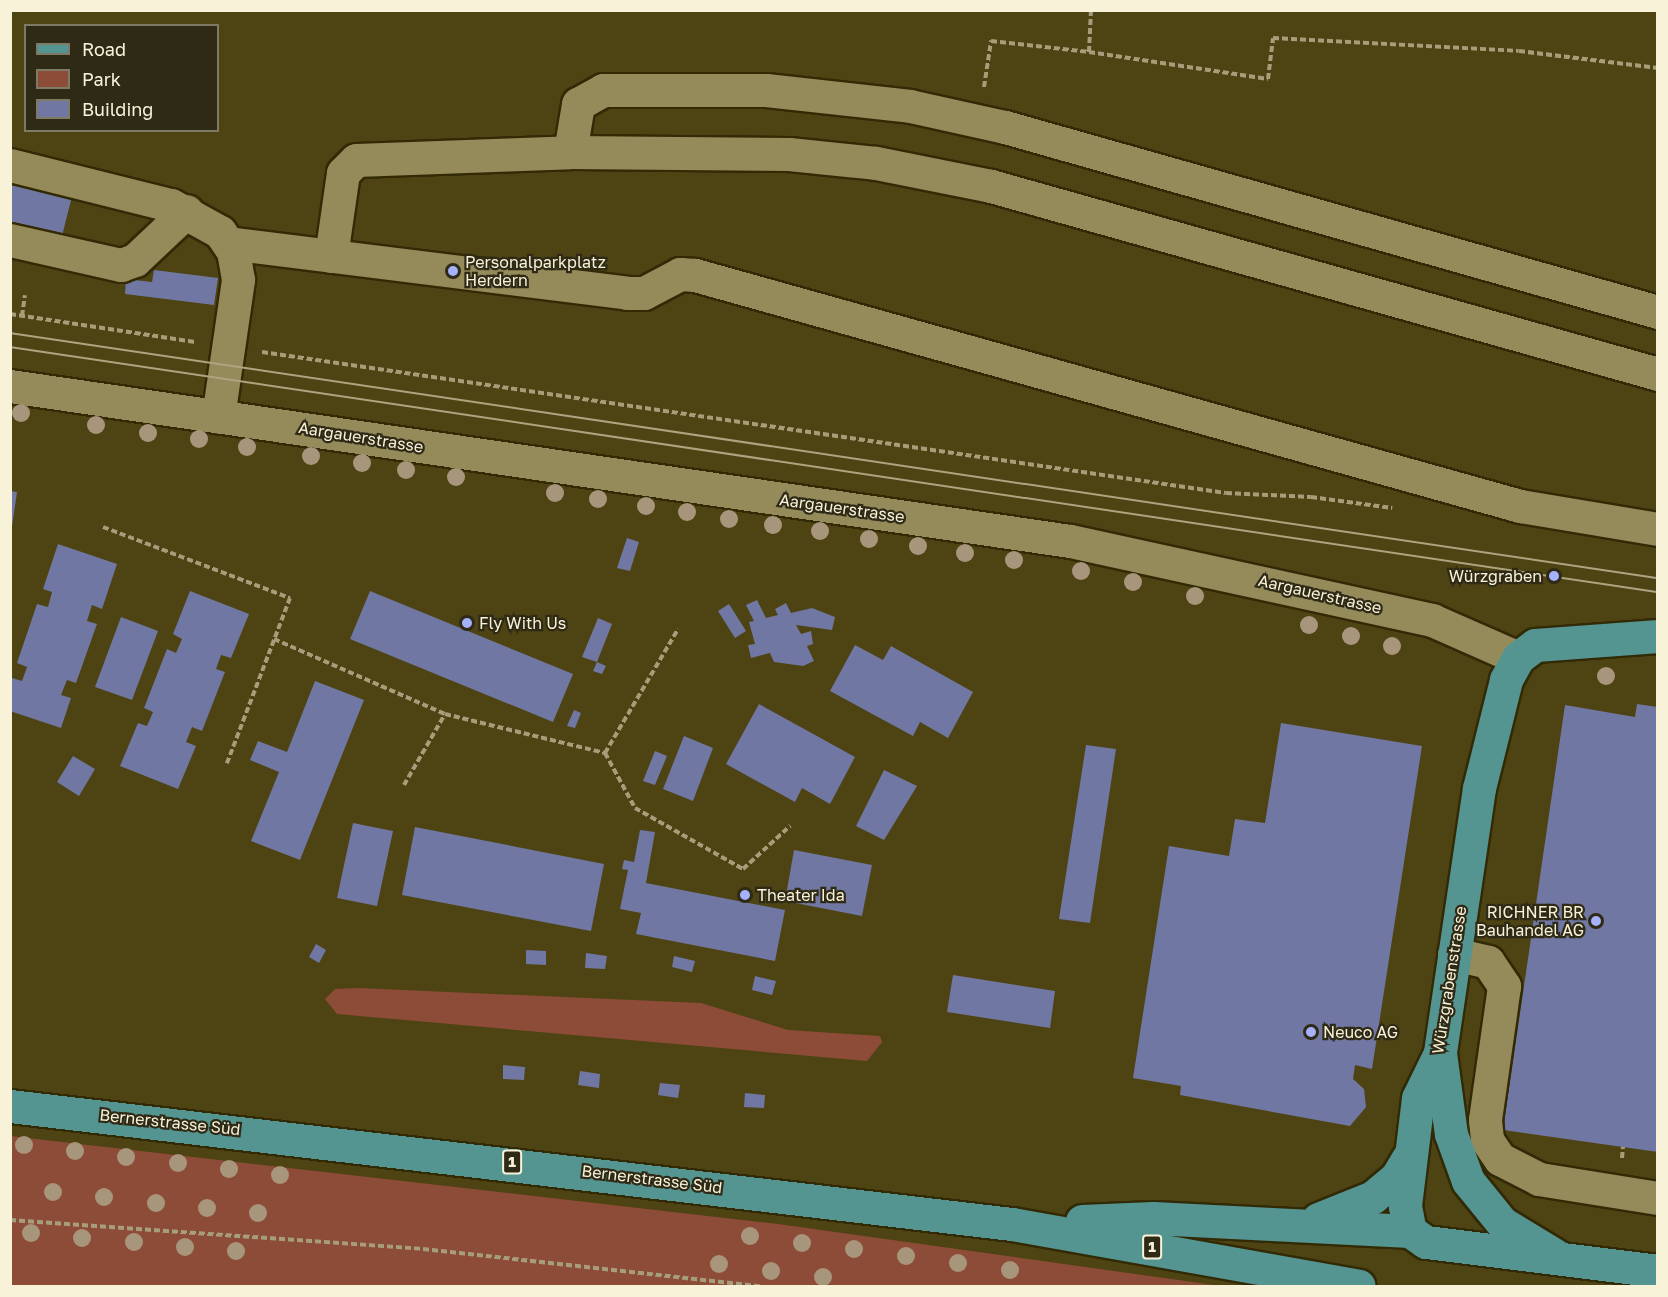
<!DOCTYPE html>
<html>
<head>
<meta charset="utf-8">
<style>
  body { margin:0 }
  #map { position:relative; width:1668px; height:1297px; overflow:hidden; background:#4e4313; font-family:"Golos Text",sans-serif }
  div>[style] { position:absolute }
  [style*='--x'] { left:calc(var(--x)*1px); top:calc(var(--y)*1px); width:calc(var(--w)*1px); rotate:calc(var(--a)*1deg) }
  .green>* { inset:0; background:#8d4c38 }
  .building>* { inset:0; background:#7077a2 }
  .path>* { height:4px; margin-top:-2px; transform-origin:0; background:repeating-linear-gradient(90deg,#a69e7a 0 6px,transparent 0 9px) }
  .roads { filter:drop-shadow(2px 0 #322a05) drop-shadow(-2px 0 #322a05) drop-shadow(0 2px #322a05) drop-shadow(0 -2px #322a05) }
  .minor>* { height:33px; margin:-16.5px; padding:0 16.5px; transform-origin:16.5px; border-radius:16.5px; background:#948a5a }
  .major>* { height:33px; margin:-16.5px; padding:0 16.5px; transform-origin:16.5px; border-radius:16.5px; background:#549592 }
  .tram>* { height:1.5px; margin:-0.75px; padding:0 0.75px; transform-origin:0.75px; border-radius:0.75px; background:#ada581 }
  .trees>* { width:18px; height:18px; margin:-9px; border-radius:50%; background:#a8967c }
  .dots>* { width:16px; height:16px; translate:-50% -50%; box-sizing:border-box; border:3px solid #2f2a16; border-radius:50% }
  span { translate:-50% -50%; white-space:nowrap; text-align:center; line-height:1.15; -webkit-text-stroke:4.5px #2f2a16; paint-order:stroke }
  .shield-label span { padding:2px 4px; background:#2f2a16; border:2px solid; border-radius:4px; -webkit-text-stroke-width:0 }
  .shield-label { font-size:15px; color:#f7f2d8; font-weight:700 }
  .poi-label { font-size:16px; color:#f7f2d8 }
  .left { translate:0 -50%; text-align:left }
  .right { translate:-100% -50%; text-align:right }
  .street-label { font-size:16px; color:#f7f2d8 }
  .frame { position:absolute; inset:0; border:12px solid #f7f2d8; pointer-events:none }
  .legend { position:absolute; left:24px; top:24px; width:195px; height:108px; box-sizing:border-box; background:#2f2a16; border:2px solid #7f7a64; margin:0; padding:8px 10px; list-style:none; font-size:18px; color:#f7f2d8 }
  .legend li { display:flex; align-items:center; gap:12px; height:30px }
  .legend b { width:30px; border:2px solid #7f7a64 }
</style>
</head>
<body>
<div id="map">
  <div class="green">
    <i style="clip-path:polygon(358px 988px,701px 1003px,788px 1030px,880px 1036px,882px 1042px,867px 1061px,337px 1014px,325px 999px,335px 989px)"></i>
    <i style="clip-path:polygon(10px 1136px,778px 1224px,1221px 1286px,11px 1286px)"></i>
  </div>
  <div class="building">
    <i style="clip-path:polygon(10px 176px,73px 192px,60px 244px,10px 232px)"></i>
    <i style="clip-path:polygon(154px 270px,218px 278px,214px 305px,125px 294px,126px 279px,152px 282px)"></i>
    <i style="clip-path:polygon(10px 491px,17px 492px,12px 527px,10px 527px)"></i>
    <i style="clip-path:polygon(627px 538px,639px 542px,630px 571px,617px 568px)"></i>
    <i style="clip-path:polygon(58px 544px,117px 564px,102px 609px,92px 605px,87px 621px,97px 624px,76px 683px,67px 680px,61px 695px,71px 698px,61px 728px,10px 711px,10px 683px,12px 678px,22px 681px,27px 667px,17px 663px,37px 604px,48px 607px,52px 592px,43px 589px)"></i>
    <i style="clip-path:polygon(190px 591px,249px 614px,231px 658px,221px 655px,216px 669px,225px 672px,202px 731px,192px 727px,186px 742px,196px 746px,178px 789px,120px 766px,138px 723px,147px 726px,153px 712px,144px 708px,167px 649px,176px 653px,182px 639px,173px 634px)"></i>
    <i style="clip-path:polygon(370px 591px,573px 674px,553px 722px,350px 639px)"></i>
    <i style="clip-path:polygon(757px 600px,766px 618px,778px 615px,775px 609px,786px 603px,791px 613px,812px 608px,835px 617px,832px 630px,796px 625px,801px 634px,811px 631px,813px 644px,807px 646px,814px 661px,803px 666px,774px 662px,770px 653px,751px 658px,748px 645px,755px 644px,749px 622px,754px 621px,746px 605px)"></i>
    <i style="clip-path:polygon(729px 604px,746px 631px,735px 638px,718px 611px)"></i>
    <i style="clip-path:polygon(121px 617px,158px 631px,132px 700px,95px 687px)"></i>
    <i style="clip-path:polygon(598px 618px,612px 624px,597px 662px,606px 666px,602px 674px,593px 671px,597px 662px,582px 657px)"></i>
    <i style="clip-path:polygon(855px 645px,883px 660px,891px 646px,973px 692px,948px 738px,920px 722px,913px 736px,830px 691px)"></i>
    <i style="clip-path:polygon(315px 681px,364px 700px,300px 860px,251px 841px,279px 772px,250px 760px,258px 741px,287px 752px)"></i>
    <i style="clip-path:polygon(759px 704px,855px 757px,830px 804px,802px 788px,795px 802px,726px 764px)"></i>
    <i style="clip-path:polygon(1637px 704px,1658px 707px,1658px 1152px,1503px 1130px,1565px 705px,1635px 717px)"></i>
    <i style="clip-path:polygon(574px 710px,581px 713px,575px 728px,567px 726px)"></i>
    <i style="clip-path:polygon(1281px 723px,1422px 746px,1372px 1069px,1355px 1065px,1353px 1079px,1364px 1089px,1366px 1107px,1350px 1126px,1180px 1095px,1181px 1086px,1133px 1078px,1169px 846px,1229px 856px,1235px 819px,1265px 823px)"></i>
    <i style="clip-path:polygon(684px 736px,713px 748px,693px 801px,663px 789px)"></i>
    <i style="clip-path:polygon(1086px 745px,1116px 749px,1090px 923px,1059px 919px)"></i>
    <i style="clip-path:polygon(655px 751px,667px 756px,655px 785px,643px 781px)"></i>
    <i style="clip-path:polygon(73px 756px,95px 769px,79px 796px,57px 782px)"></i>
    <i style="clip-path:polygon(884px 770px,917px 786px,884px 840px,856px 826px)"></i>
    <i style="clip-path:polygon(353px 823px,393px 831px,377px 906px,337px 898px)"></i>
    <i style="clip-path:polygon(415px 827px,604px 864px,591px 931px,402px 895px)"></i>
    <i style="clip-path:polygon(640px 830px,655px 832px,646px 883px,785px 910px,775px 961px,636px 934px,641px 913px,620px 909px,628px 870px,622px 869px,624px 860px,634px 862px)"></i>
    <i style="clip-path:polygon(794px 850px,872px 865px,862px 916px,785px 901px)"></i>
    <i style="clip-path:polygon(316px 944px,326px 950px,319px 963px,309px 957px)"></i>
    <i style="clip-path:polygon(526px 950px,546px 951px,546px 965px,526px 964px)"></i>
    <i style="clip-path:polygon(586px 953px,607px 956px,605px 969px,585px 968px)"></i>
    <i style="clip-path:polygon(674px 956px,695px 961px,692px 972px,672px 967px)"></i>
    <i style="clip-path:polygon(953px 975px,1055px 991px,1050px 1028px,947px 1012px)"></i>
    <i style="clip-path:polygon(755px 976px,776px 981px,772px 995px,752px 990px)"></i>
    <i style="clip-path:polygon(503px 1065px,525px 1067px,524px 1080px,503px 1079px)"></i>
    <i style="clip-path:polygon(580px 1071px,600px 1074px,599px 1088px,578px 1085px)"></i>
    <i style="clip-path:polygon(660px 1083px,680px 1085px,678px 1098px,658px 1095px)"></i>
    <i style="clip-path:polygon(745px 1093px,765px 1095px,764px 1108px,744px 1107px)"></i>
  </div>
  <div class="path">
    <i style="--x:1089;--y:52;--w:181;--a:8.6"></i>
    <i style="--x:1268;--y:79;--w:41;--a:-83"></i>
    <i style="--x:1273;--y:38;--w:246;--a:3"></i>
    <i style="--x:1519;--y:51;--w:140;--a:7"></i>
    <i style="--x:984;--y:87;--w:47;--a:-81.3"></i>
    <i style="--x:991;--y:41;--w:99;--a:6.4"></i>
    <i style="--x:1089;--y:52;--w:42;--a:-87.3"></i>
    <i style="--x:10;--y:314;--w:187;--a:8.6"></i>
    <i style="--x:22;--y:316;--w:21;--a:-82"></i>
    <i style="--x:262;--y:352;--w:974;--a:8.32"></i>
    <i style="--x:1226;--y:493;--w:85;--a:2.7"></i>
    <i style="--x:1311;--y:497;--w:82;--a:7.7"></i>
    <i style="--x:103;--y:527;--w:200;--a:20.8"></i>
    <i style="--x:290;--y:598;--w:177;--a:110.9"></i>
    <i style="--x:274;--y:639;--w:187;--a:23.7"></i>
    <i style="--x:605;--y:753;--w:63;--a:61.4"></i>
    <i style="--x:635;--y:808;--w:124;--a:29.5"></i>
    <i style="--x:743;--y:869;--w:64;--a:-42.5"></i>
    <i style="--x:404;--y:785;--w:82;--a:-60"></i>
    <i style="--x:445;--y:714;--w:165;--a:13.7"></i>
    <i style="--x:605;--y:753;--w:144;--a:-59.5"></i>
    <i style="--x:1622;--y:1158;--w:11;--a:-85"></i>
    <i style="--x:10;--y:1220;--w:414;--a:4"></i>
    <i style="--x:423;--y:1249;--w:339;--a:6.3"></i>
  </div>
  <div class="roads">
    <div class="minor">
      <i style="--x:570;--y:152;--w:49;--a:-80.5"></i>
      <i style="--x:578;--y:104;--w:29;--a:-29"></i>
      <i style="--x:603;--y:90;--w:163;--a:0"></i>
      <i style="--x:766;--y:90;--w:145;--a:6.3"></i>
      <i style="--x:910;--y:106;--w:97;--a:12.5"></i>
      <i style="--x:1005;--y:127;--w:679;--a:15.82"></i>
      <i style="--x:10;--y:165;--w:166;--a:14"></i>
      <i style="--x:171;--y:205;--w:56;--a:28.9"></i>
      <i style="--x:220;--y:232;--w:23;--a:56"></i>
      <i style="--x:233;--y:251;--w:29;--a:80"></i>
      <i style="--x:238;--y:280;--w:138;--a:98.3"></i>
      <i style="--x:10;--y:240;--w:114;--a:12.7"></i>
      <i style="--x:121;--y:265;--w:15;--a:-20"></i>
      <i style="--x:135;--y:260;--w:71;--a:-43.3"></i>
      <i style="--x:228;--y:243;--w:402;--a:7.1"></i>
      <i style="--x:627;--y:293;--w:17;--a:0"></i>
      <i style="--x:644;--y:293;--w:41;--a:-27.8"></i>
      <i style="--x:680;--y:274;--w:15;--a:4"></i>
      <i style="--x:695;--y:275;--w:857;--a:15.64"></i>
      <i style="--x:1520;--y:506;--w:140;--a:9.5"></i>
      <i style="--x:331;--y:256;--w:84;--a:-81.8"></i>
      <i style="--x:343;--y:173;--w:18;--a:-45"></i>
      <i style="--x:356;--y:160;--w:214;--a:-2.1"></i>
      <i style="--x:570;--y:152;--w:219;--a:0.5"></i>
      <i style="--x:789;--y:154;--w:87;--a:5.9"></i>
      <i style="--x:876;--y:163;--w:117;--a:11.3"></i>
      <i style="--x:991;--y:186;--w:693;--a:15.74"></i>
      <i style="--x:10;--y:386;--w:1071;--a:8.32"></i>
      <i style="--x:1070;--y:541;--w:371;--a:12.3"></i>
      <i style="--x:1432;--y:620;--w:94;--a:23.8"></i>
      <i style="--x:1454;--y:954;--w:35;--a:13"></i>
      <i style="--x:1488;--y:962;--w:29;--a:56"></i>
      <i style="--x:1504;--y:986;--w:135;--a:98.1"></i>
      <i style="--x:1485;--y:1120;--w:20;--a:84"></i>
      <i style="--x:1487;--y:1140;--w:23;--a:56"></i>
      <i style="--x:1500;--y:1159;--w:44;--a:27.1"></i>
      <i style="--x:1539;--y:1179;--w:121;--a:9.1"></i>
    </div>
    <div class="major">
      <i style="--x:1658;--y:636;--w:123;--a:175.8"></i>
      <i style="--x:1535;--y:645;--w:21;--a:143"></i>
      <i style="--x:1518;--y:658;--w:25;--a:119"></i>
      <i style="--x:1506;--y:680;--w:111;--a:104"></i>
      <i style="--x:1479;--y:788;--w:268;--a:98.4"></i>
      <i style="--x:1440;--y:1053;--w:50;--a:116.1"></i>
      <i style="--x:1418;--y:1098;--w:109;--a:96.9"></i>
      <i style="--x:1405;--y:1206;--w:25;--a:79"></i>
      <i style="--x:1410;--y:1231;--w:19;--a:35"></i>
      <i style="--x:1426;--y:1242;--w:234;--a:7.1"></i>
      <i style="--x:1440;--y:1053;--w:82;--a:82.3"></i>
      <i style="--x:1451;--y:1134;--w:50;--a:70.1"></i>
      <i style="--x:1468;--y:1181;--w:54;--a:51"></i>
      <i style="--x:1502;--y:1223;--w:62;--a:31.1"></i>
      <i style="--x:10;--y:1106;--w:1009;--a:6.72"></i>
      <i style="--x:1012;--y:1224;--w:352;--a:10.1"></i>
      <i style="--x:1318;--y:1219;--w:59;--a:-21.8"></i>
      <i style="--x:1373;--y:1197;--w:30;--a:-40"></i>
      <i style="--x:1396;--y:1178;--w:23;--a:-59"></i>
      <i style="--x:1082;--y:1221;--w:71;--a:-2.4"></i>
      <i style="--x:1153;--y:1218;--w:257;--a:2.9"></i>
    </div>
  </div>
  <div class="tram">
    <i style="--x:10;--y:333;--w:1666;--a:8.46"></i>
    <i style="--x:10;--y:347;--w:1666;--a:8.46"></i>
  </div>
  <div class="trees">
    <i style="left:21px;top:413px"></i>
    <i style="left:96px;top:425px"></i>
    <i style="left:148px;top:433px"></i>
    <i style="left:199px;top:439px"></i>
    <i style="left:247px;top:447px"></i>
    <i style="left:311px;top:456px"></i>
    <i style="left:362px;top:463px"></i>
    <i style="left:406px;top:470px"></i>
    <i style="left:456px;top:477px"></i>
    <i style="left:555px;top:493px"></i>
    <i style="left:598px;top:499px"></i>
    <i style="left:646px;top:506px"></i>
    <i style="left:687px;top:512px"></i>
    <i style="left:729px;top:519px"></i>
    <i style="left:773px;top:525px"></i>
    <i style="left:820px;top:531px"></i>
    <i style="left:869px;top:539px"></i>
    <i style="left:918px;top:546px"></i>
    <i style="left:965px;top:553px"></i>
    <i style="left:1014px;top:560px"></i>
    <i style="left:1081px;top:571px"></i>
    <i style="left:1133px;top:582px"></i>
    <i style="left:1195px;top:596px"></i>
    <i style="left:1309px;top:625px"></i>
    <i style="left:1351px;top:636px"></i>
    <i style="left:1392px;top:646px"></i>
    <i style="left:1606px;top:676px"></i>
    <i style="left:24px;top:1145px"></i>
    <i style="left:75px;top:1151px"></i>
    <i style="left:126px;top:1157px"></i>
    <i style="left:178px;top:1163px"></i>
    <i style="left:229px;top:1169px"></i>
    <i style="left:280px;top:1175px"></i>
    <i style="left:53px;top:1192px"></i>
    <i style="left:104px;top:1197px"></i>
    <i style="left:156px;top:1203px"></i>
    <i style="left:207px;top:1208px"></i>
    <i style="left:258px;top:1213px"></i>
    <i style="left:31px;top:1233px"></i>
    <i style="left:750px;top:1236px"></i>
    <i style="left:82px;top:1238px"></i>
    <i style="left:134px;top:1242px"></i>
    <i style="left:802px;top:1243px"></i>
    <i style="left:185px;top:1247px"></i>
    <i style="left:854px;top:1249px"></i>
    <i style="left:236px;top:1251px"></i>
    <i style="left:906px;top:1256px"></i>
    <i style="left:958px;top:1263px"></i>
    <i style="left:719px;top:1264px"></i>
    <i style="left:1010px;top:1270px"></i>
    <i style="left:771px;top:1271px"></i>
    <i style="left:823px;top:1277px"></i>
  </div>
  <div class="dots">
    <i style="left:453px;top:271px;background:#a6b1fc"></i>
    <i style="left:1554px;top:576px;background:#a6b1fc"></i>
    <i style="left:467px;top:623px;background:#a6b1fc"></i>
    <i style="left:745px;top:895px;background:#a6b1fc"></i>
    <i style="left:1596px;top:921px;background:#a6b1fc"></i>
    <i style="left:1311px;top:1032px;background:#a6b1fc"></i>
  </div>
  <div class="shield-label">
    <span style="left:512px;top:1162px">1</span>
    <span style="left:1152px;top:1247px">1</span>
  </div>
  <div class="poi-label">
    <span class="left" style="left:465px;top:271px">Personalparkplatz<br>Herdern</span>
    <span class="right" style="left:1542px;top:576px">Würzgraben</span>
    <span class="left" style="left:479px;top:623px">Fly With Us</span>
    <span class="left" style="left:757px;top:895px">Theater Ida</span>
    <span class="right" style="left:1584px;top:921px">RICHNER BR<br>Bauhandel AG</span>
    <span class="left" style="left:1323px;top:1032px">Neuco AG</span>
  </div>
  <div class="street-label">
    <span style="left:361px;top:437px;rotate:9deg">Aargauerstrasse</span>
    <span style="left:842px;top:508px;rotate:8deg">Aargauerstrasse</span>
    <span style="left:1320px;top:594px;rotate:13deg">Aargauerstrasse</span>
    <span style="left:1449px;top:980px;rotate:-81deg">Würzgrabenstrasse</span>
    <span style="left:170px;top:1122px;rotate:6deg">Bernerstrasse Süd</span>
    <span style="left:652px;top:1179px;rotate:7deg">Bernerstrasse Süd</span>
  </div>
  <div class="frame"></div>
  <ul class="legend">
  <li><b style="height:8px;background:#549592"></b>Road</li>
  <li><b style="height:16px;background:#8d4c38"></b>Park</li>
  <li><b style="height:16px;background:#7077a2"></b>Building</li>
  </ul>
</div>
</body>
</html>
